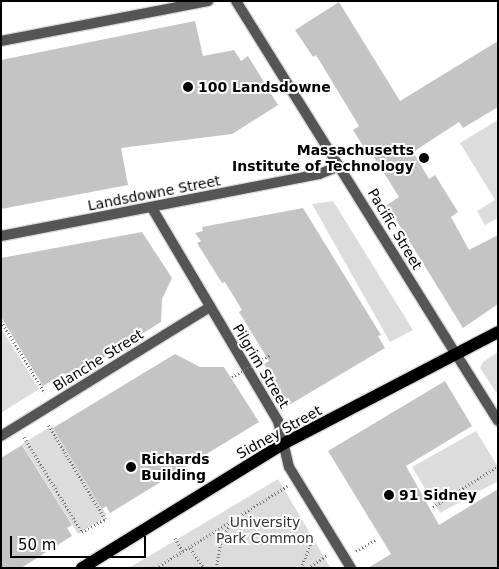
<!DOCTYPE html>
<html>
<head>
<meta charset="utf-8">
<style>
  body { margin:0 }
  #map { position:relative; width:499px; height:569px; overflow:hidden; background:#fff; font-family:"DejaVu Sans",sans-serif }
  div>[style] { position:absolute }
  [style*='--x'] { left:calc(var(--x)*1px); top:calc(var(--y)*1px); width:calc(var(--w)*1px); rotate:calc(var(--a)*1deg) }
  .green>* { inset:0; background:#dcdcdc }
  .building>* { inset:0; background:#c4c4c4 }
  .path>* { height:3px; margin-top:-1.5px; transform-origin:0; background:repeating-linear-gradient(90deg,#777 0 1px,transparent 0 3.5px) }
  .roads { filter:drop-shadow(1px 0 #dbdbdb) drop-shadow(-1px 0 #dbdbdb) drop-shadow(0 1px #dbdbdb) drop-shadow(0 -1px #dbdbdb) }
  .minor>* { height:10px; margin:-5px; padding:0 5px; transform-origin:5px; border-radius:5px; background:#555 }
  .tertiary>* { height:10px; margin:-5px; padding:0 5px; transform-origin:5px; border-radius:5px; background:#555 }
  .primary>* { height:12px; margin:-6px; padding:0 6px; transform-origin:6px; border-radius:6px; background:#000 }
  .path-bridge>* { height:3px; margin-top:-1.5px; transform-origin:0; background:repeating-linear-gradient(90deg,#777 0 1px,transparent 0 3.5px) }
  .dots>* { width:14px; height:14px; translate:-50% -50%; box-sizing:border-box; border:2px solid #fff; border-radius:50% }
  span { translate:-50% -50%; white-space:nowrap; text-align:center; line-height:1.15; -webkit-text-stroke:4px #fff; paint-order:stroke }
  .poi-label { font-size:14px; color:#000; font-weight:700 }
  .left { translate:0 -50%; text-align:left }
  .right { translate:-100% -50%; text-align:right }
  .street-label { font-size:14px; color:#000 }
  .park-label { font-size:14px; color:#333 }
  .frame { position:absolute; inset:0; border:2px solid #000; pointer-events:none }
  .scale { position:absolute; left:10px; top:536px; width:136px; height:22px; box-sizing:border-box; border:2px solid #000; border-top:0; padding-left:6px; font-size:15px; line-height:18px; white-space:nowrap; color:#000; -webkit-text-stroke:4px #fff; paint-order:stroke }
</style>
</head>
<body>
<div id="map">
  <div class="green">
    <i style="clip-path:polygon(498px 120px,498px 218px,485px 225px,477px 211px,495px 200px,460px 143px)"></i>
    <i style="clip-path:polygon(333px 201px,413px 330px,390px 342px,312px 204px)"></i>
    <i style="clip-path:polygon(1px 328px,39px 389px,1px 413px)"></i>
    <i style="clip-path:polygon(498px 352px,498px 395px,480px 368px,483px 362px)"></i>
    <i style="clip-path:polygon(52px 426px,107px 516px,78px 534px,22px 444px)"></i>
    <i style="clip-path:polygon(476px 431px,498px 467px,498px 481px,440px 513px,412px 467px)"></i>
    <i style="clip-path:polygon(278px 479px,330px 567px,328px 568px,129px 568px)"></i>
  </div>
  <div class="building">
    <i style="clip-path:polygon(339px 2px,400px 101px,498px 41px,498px 107px,463px 128px,459px 122px,413px 152px,429px 179px,435px 175px,458px 212px,451px 217px,469px 250px,498px 235px,498px 304px,463px 328px,387px 205px,399px 197px,371px 152px,368px 154px,353px 130px,359px 126px,316px 55px,313px 57px,295px 30px)"></i>
    <i style="clip-path:polygon(195px 21px,203px 56px,234px 50px,241px 61px,248px 56px,278px 105px,232px 134px,121px 148px,128px 185px,1px 209px,1px 60px)"></i>
    <i style="clip-path:polygon(303px 208px,381px 335px,378px 336px,385px 348px,289px 405px,264px 364px,269px 361px,239px 312px,242px 310px,225px 282px,222px 283px,197px 243px,201px 241px,195px 233px,203px 231px,202px 227px)"></i>
    <i style="clip-path:polygon(142px 232px,172px 278px,162px 299px,161px 322px,68px 380px,64px 373px,43px 386px,1px 317px,1px 258px)"></i>
    <i style="clip-path:polygon(175px 354px,200px 367px,224px 367px,259px 422px,110px 513px,106px 506px,102px 509px,53px 428px)"></i>
    <i style="clip-path:polygon(445px 381px,472px 426px,406px 466px,439px 525px,498px 489px,498px 568px,368px 568px,391px 554px,328px 451px)"></i>
    <i style="clip-path:polygon(22px 445px,72px 525px,67px 528px,72px 536px,21px 568px,1px 568px,1px 458px)"></i>
  </div>
  <div class="path">
    <i style="--x:1;--y:321;--w:84;--a:58.6"></i>
    <i style="--x:24;--y:437;--w:111;--a:58.6"></i>
    <i style="--x:82;--y:532;--w:26;--a:-29"></i>
    <i style="--x:105;--y:519;--w:112;--a:-121.1"></i>
    <i style="--x:433;--y:507;--w:77;--a:-32.2"></i>
    <i style="--x:175;--y:538;--w:16;--a:60"></i>
    <i style="--x:190;--y:548;--w:24;--a:55"></i>
    <i style="--x:356;--y:551;--w:24;--a:-30"></i>
    <i style="--x:156;--y:568;--w:155;--a:-32"></i>
    <i style="--x:216;--y:568;--w:32;--a:-79"></i>
    <i style="--x:222;--y:537;--w:18;--a:-56"></i>
    <i style="--x:301;--y:568;--w:32;--a:-68"></i>
    <i style="--x:308;--y:568;--w:23;--a:-34"></i>
  </div>
  <div class="roads">
    <div class="minor">
      <i style="--x:1;--y:41;--w:211;--a:-10.9"></i>
      <i style="--x:152;--y:208;--w:247;--a:59.4"></i>
      <i style="--x:278;--y:421;--w:47;--a:76.6"></i>
      <i style="--x:289;--y:467;--w:119;--a:58.5"></i>
      <i style="--x:456;--y:354;--w:79;--a:57.9"></i>
      <i style="--x:1;--y:436;--w:246;--a:-31.7"></i>
    </div>
    <div class="tertiary">
      <i style="--x:236;--y:1;--w:416;--a:58.1"></i>
      <i style="--x:1;--y:236;--w:324;--a:-11"></i>
      <i style="--x:319;--y:174;--w:22;--a:-21"></i>
    </div>
    <div class="primary">
      <i style="--x:82;--y:568;--w:236;--a:-31.7"></i>
      <i style="--x:283;--y:444;--w:242;--a:-27.5"></i>
    </div>
  </div>
  <div class="path-bridge">
    <i style="--x:232;--y:377;--w:44;--a:-30.1"></i>
  </div>
  <div class="dots">
    <i style="left:188px;top:87px;background:#000"></i>
    <i style="left:424px;top:158px;background:#000"></i>
    <i style="left:131px;top:467px;background:#000"></i>
    <i style="left:389px;top:495px;background:#000"></i>
  </div>
  <div class="poi-label">
    <span class="left" style="left:198px;top:87px">100 Landsdowne</span>
    <span class="right" style="left:414px;top:158px">Massachusetts<br>Institute of Technology</span>
    <span class="left" style="left:141px;top:467px">Richards<br>Building</span>
    <span class="left" style="left:399px;top:495px">91 Sidney</span>
  </div>
  <div class="street-label">
    <span style="left:154px;top:193px;rotate:-11deg">Landsdowne Street</span>
    <span style="left:395px;top:229px;rotate:59deg">Pacific Street</span>
    <span style="left:98px;top:360px;rotate:-32deg">Blanche Street</span>
    <span style="left:261px;top:366px;rotate:59deg">Pilgrim Street</span>
    <span style="left:279px;top:432px;rotate:-29deg">Sidney Street</span>
  </div>
  <div class="park-label">
    <span style="left:265px;top:530px">University<br>Park Common</span>
  </div>
  <div class="frame"></div>
  <div class="scale">50 m</div>
</div>
</body>
</html>
